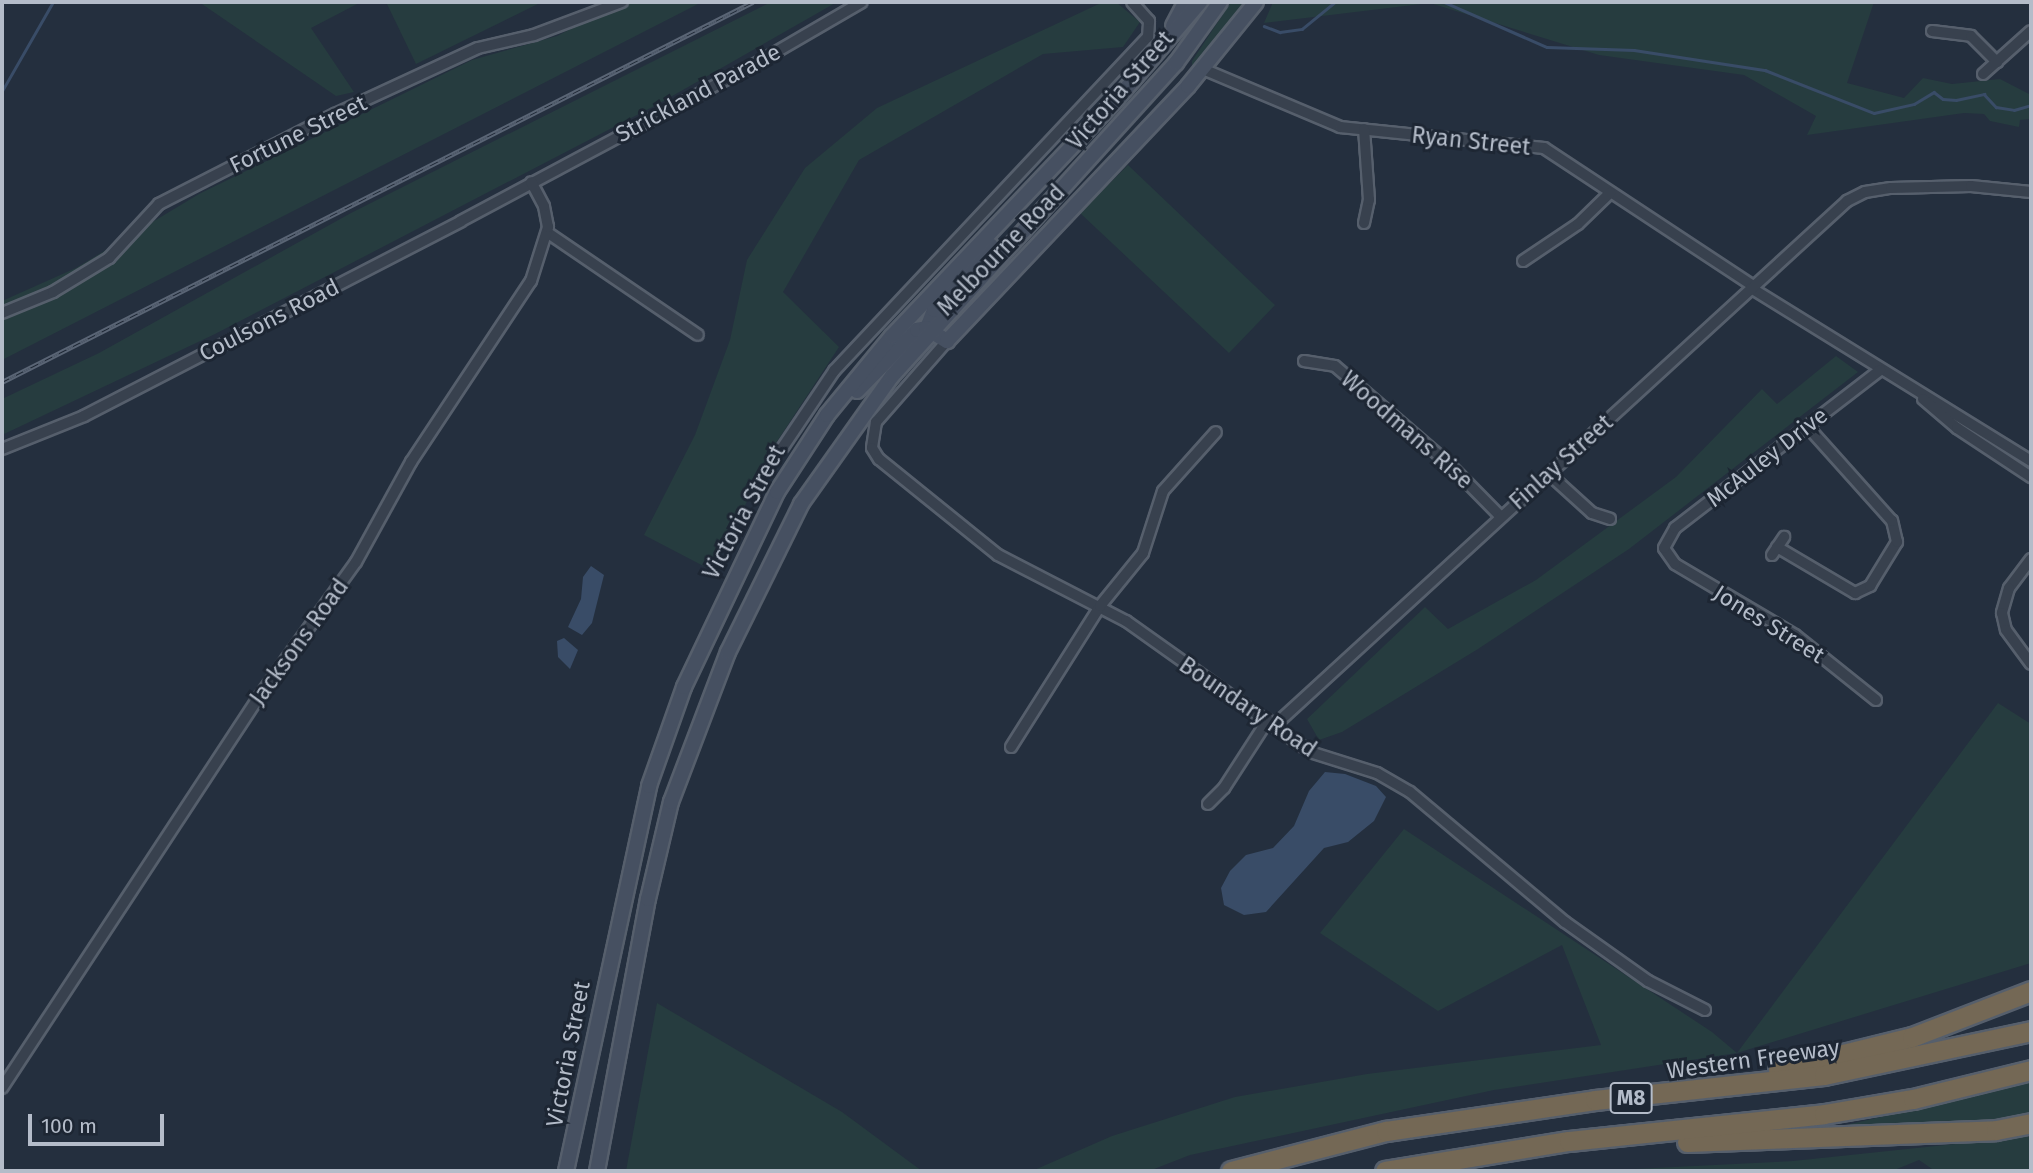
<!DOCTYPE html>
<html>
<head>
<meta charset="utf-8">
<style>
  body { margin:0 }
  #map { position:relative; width:2033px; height:1173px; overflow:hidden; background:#242f3e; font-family:"Fira Sans",sans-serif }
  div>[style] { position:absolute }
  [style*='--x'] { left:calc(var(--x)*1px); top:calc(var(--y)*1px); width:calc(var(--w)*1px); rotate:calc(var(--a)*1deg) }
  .green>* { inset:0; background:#263c3f }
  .water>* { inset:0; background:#394c67 }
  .stream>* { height:2.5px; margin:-1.25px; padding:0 1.25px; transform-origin:1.25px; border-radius:1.25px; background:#394c67 }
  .roads { filter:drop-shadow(2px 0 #565f6c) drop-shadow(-2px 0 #565f6c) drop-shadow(0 2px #565f6c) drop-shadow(0 -2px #565f6c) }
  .street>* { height:10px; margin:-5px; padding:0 5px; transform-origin:5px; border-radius:5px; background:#38414e }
  .secondary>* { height:14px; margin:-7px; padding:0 7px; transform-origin:7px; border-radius:7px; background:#465061 }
  .highway>* { height:19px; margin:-9.5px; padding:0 9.5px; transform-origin:9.5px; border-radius:9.5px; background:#746855 }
  .rail>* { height:5px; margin-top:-2.5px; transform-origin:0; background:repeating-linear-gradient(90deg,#1d2633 0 8px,#5a6575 0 16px); box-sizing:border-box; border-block:2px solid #5a6575 }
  span { translate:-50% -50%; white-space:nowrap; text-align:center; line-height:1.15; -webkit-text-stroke:6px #1d2633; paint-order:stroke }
  .shield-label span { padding:2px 5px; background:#1d2633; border:2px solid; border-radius:5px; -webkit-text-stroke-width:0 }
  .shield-label { font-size:21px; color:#b4bcc9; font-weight:700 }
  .street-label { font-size:23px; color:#b4bcc9 }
  .frame { position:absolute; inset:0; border:4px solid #b4bcc9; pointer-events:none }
  .scale { position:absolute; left:28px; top:1114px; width:136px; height:32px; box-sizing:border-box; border:4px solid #b4bcc9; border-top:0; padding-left:9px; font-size:21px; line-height:24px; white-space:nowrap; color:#b4bcc9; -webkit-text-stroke:5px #1d2633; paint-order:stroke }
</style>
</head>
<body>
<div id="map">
  <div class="green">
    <i style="clip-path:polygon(199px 2px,361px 2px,311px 28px,354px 92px,336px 96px)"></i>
    <i style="clip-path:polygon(386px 2px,542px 2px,416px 64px)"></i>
    <i style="clip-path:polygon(623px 2px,702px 2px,2px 360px,2px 301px,76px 268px,199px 194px,472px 60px,557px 36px)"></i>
    <i style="clip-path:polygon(771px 2px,837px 2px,660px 103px,215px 334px,2px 435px,2px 399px,99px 353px,351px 213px)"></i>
    <i style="clip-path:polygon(1103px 2px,1116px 2px,1140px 22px,1123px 47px,1043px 54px,859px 160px,783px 292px,839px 347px,774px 446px,713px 571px,644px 535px,695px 435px,730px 340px,747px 260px,805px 168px,877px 108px)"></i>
    <i style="clip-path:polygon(1231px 2px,1245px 2px,1192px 69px,1192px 61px)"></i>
    <i style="clip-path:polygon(1273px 2px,1874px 2px,1847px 83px,1904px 98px,1923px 78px,1952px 84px,2000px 79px,2031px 95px,2031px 119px,2020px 120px,2019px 127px,1990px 121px,1984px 114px,1964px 113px,1807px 135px,1816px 116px,1744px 75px,1599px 55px,1430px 3px,1264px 23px)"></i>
    <i style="clip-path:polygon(1128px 165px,1275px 305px,1229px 353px,1080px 213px)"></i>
    <i style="clip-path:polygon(1836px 356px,1858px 372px,1629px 549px,1478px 649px,1342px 732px,1319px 740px,1307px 719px,1425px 607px,1448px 629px,1536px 580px,1676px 477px,1762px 389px,1777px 404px)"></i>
    <i style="clip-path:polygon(1998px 703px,2031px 724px,2031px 963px,1737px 1053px,1494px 1090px,1190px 1155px,1149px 1171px,1032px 1171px,1112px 1136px,1235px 1097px,1367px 1074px,1601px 1045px,1562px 945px,1438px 1011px,1320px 933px,1404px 829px,1712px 1032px,1737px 1053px)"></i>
    <i style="clip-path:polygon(657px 1003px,842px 1112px,922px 1171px,626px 1171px)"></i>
    <i style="clip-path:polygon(2031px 1082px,2031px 1113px,1961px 1125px,1846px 1125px)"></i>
    <i style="clip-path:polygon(2031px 1136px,2031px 1171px,1935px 1171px,1919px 1160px,1892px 1171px,1594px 1171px,1793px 1161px)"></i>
  </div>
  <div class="water">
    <i style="clip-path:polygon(591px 566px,604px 575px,592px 623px,582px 635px,568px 627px,581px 599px,583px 577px)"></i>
    <i style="clip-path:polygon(564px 638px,578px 650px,570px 669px,558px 657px,557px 641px)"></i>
    <i style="clip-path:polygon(1325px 772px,1345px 774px,1376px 786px,1386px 797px,1374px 821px,1348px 842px,1324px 848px,1266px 912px,1244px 915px,1224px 905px,1221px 888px,1230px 871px,1246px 855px,1273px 848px,1294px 826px,1309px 791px)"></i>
  </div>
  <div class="stream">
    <i style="--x:1368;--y:2;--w:25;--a:0"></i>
    <i style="--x:1444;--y:2;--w:112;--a:23.6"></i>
    <i style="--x:1547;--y:47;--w:87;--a:2"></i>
    <i style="--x:1634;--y:50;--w:133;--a:8.7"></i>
    <i style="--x:1765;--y:70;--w:117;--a:21.5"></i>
    <i style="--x:1874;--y:113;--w:41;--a:-12.7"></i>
    <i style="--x:1914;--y:104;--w:23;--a:-31"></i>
    <i style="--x:1934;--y:92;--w:11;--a:38"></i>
    <i style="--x:1943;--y:99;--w:13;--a:4"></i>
    <i style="--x:1956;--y:100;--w:29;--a:-12"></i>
    <i style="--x:1984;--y:94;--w:18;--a:47"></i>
    <i style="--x:1996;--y:107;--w:18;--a:9"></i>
    <i style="--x:2014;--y:110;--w:18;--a:-16"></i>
    <i style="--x:1264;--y:26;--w:17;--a:21"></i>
    <i style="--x:1280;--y:32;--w:22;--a:-8"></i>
    <i style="--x:1302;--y:29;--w:43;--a:-39.3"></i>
    <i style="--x:2;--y:91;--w:103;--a:-60.2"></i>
  </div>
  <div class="roads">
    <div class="street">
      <i style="--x:1932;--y:31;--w:39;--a:7"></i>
      <i style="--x:1971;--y:36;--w:37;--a:45"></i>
      <i style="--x:1203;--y:69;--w:149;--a:22.9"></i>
      <i style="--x:1340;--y:127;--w:205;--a:5.9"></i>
      <i style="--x:1544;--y:148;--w:250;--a:33.4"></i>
      <i style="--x:1983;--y:74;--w:64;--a:-41.9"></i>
      <i style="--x:1364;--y:223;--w:24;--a:-78"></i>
      <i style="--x:1369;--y:200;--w:71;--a:-94"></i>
      <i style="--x:548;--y:233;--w:181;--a:34.2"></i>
      <i style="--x:1523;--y:261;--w:66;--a:-33.9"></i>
      <i style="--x:1578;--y:224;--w:45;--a:-44.1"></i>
      <i style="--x:1751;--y:288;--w:329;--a:31.7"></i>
      <i style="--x:2;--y:313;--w:55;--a:-22.4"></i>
      <i style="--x:53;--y:292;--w:66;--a:-31.3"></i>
      <i style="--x:109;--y:258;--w:74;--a:-47.2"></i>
      <i style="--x:159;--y:204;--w:198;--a:-27.1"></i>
      <i style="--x:335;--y:114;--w:157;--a:-24.8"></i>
      <i style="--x:478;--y:48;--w:57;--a:-13.1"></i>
      <i style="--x:534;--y:35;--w:94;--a:-20.6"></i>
      <i style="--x:947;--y:341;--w:108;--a:131.2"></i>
      <i style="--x:876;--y:422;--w:26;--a:99"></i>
      <i style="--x:872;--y:448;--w:13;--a:58"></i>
      <i style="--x:879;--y:459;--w:153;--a:38.9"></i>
      <i style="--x:998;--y:555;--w:144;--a:27.3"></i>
      <i style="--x:1126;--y:621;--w:226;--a:35.4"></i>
      <i style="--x:1310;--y:752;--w:70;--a:17.4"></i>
      <i style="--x:1377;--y:773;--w:38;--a:30"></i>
      <i style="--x:1410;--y:792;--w:202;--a:40"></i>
      <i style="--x:1565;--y:922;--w:102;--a:35.4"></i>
      <i style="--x:1648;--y:981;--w:64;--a:27"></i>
      <i style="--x:1304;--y:361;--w:31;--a:9"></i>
      <i style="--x:1335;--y:366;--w:150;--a:40.7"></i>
      <i style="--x:1449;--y:464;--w:74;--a:45.5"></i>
      <i style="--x:1923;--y:399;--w:45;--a:40.5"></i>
      <i style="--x:1957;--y:428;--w:89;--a:33.5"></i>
      <i style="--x:783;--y:447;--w:92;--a:-56.1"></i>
      <i style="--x:834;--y:371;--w:458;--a:-46.8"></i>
      <i style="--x:1148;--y:37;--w:16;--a:-86"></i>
      <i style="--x:1149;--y:21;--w:25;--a:-132"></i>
      <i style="--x:2;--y:449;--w:88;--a:-21.9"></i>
      <i style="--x:84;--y:416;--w:424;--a:-27.3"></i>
      <i style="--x:461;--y:221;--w:344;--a:-28.1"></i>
      <i style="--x:764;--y:59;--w:113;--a:-30.2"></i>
      <i style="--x:1549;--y:474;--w:58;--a:42.2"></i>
      <i style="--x:1592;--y:513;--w:19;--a:18"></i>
      <i style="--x:1777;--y:547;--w:91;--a:30.5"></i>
      <i style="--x:1855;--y:593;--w:17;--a:-25"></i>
      <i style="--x:1870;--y:586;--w:52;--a:-58.5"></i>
      <i style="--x:1897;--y:542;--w:22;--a:-103"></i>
      <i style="--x:1892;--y:521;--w:127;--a:-131.8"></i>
      <i style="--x:1772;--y:555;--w:22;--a:-56"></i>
      <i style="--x:2031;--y:559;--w:36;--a:127"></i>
      <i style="--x:2009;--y:588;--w:26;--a:106"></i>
      <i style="--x:2002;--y:613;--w:17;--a:77"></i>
      <i style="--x:2006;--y:630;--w:42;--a:53.7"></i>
      <i style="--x:1876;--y:700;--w:104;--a:-141.3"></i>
      <i style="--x:1795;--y:635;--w:139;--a:-149.4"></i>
      <i style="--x:1675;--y:564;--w:19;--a:-125"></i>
      <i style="--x:1664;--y:548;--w:23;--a:-61"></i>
      <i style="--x:1675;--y:528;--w:259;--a:-37.6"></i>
      <i style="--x:1275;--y:725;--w:776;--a:-42.49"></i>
      <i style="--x:1847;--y:201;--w:20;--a:-27"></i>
      <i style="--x:1865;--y:192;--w:26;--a:-9"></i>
      <i style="--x:1891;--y:188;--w:80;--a:-1.4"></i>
      <i style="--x:1971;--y:186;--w:60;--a:5.7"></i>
      <i style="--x:1011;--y:747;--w:167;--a:-57.7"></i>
      <i style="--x:1100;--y:606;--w:68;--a:-50.9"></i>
      <i style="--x:1143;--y:553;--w:65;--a:-72.1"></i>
      <i style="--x:1163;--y:491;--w:79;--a:-48.1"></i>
      <i style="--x:1208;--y:804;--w:23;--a:-45"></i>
      <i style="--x:1224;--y:788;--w:81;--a:-57.1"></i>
      <i style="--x:2;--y:1088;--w:463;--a:-56.7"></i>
      <i style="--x:256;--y:701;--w:171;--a:-54.3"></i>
      <i style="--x:356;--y:562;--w:114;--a:-61.2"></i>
      <i style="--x:411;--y:462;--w:217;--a:-56.5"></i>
      <i style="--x:531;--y:281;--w:57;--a:-72.5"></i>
      <i style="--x:548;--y:227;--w:21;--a:-101"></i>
      <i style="--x:544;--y:206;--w:27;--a:-118"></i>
    </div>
    <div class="secondary">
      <i style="--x:1173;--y:26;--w:27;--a:-62"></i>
      <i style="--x:932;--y:332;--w:9;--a:-108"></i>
      <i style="--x:929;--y:323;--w:14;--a:-69"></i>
      <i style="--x:934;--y:310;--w:86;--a:-48.8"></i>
      <i style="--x:857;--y:391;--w:86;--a:-45.5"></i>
      <i style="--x:917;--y:330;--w:9;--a:-13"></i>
      <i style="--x:926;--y:328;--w:25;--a:32"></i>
      <i style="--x:947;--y:341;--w:351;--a:-46.6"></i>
      <i style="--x:1188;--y:86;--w:108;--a:-51"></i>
      <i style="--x:566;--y:1171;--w:394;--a:-77.8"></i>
      <i style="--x:649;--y:786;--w:105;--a:-70.5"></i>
      <i style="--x:684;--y:687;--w:216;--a:-64.5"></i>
      <i style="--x:777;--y:492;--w:92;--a:-57"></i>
      <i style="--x:827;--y:415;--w:102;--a:-50.6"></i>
      <i style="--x:892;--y:336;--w:327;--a:-46.5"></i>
      <i style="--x:1117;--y:99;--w:128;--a:-49.4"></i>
      <i style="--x:597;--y:1171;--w:277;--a:-79.4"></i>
      <i style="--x:648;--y:899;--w:100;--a:-76.7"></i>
      <i style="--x:671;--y:802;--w:160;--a:-69.2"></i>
      <i style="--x:728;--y:652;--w:165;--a:-63.7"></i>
      <i style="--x:801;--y:504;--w:157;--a:-54.6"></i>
      <i style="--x:892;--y:376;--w:423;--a:-47.8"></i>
      <i style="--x:1176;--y:63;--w:75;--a:-54.2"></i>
    </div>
    <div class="highway">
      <i style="--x:1778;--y:1070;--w:138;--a:-13.8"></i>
      <i style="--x:1912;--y:1037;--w:128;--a:-21.1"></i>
      <i style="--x:1687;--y:1142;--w:309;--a:-2.2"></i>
      <i style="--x:1996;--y:1130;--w:36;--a:-11"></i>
      <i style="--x:1231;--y:1171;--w:160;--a:-14.5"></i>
      <i style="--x:1386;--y:1131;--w:211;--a:-8.4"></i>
      <i style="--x:1595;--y:1100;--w:230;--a:-6.2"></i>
      <i style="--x:1824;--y:1075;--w:212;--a:-12"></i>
      <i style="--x:1385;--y:1171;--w:186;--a:-9.3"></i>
      <i style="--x:1569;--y:1141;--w:256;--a:-6"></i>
      <i style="--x:1824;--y:1114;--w:90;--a:-9.6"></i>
      <i style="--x:1913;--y:1099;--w:122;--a:-13.8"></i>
    </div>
  </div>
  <div class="rail">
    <i style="--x:2;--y:382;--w:842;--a:-26.84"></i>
  </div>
  <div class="shield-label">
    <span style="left:1631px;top:1098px">M8</span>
  </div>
  <div class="street-label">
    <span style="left:1120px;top:90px;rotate:-49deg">Victoria Street</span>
    <span style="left:698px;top:93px;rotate:-28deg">Strickland Parade</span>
    <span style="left:298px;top:134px;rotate:-26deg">Fortune Street</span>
    <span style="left:1471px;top:141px;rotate:6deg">Ryan Street</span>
    <span style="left:1001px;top:250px;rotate:-46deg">Melbourne Road</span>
    <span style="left:269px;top:320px;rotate:-27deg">Coulsons Road</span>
    <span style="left:1407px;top:430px;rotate:41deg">Woodmans Rise</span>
    <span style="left:1767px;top:457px;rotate:-38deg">McAuley Drive</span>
    <span style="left:1561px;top:462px;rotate:-42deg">Finlay Street</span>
    <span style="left:744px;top:512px;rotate:-62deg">Victoria Street</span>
    <span style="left:1769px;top:624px;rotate:32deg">Jones Street</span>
    <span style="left:299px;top:642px;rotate:-54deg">Jacksons Road</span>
    <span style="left:1248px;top:707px;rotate:34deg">Boundary Road</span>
    <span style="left:568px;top:1054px;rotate:-79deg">Victoria Street</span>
    <span style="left:1753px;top:1059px;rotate:-8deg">Western Freeway</span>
  </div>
  <div class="frame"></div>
  <div class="scale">100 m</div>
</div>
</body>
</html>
